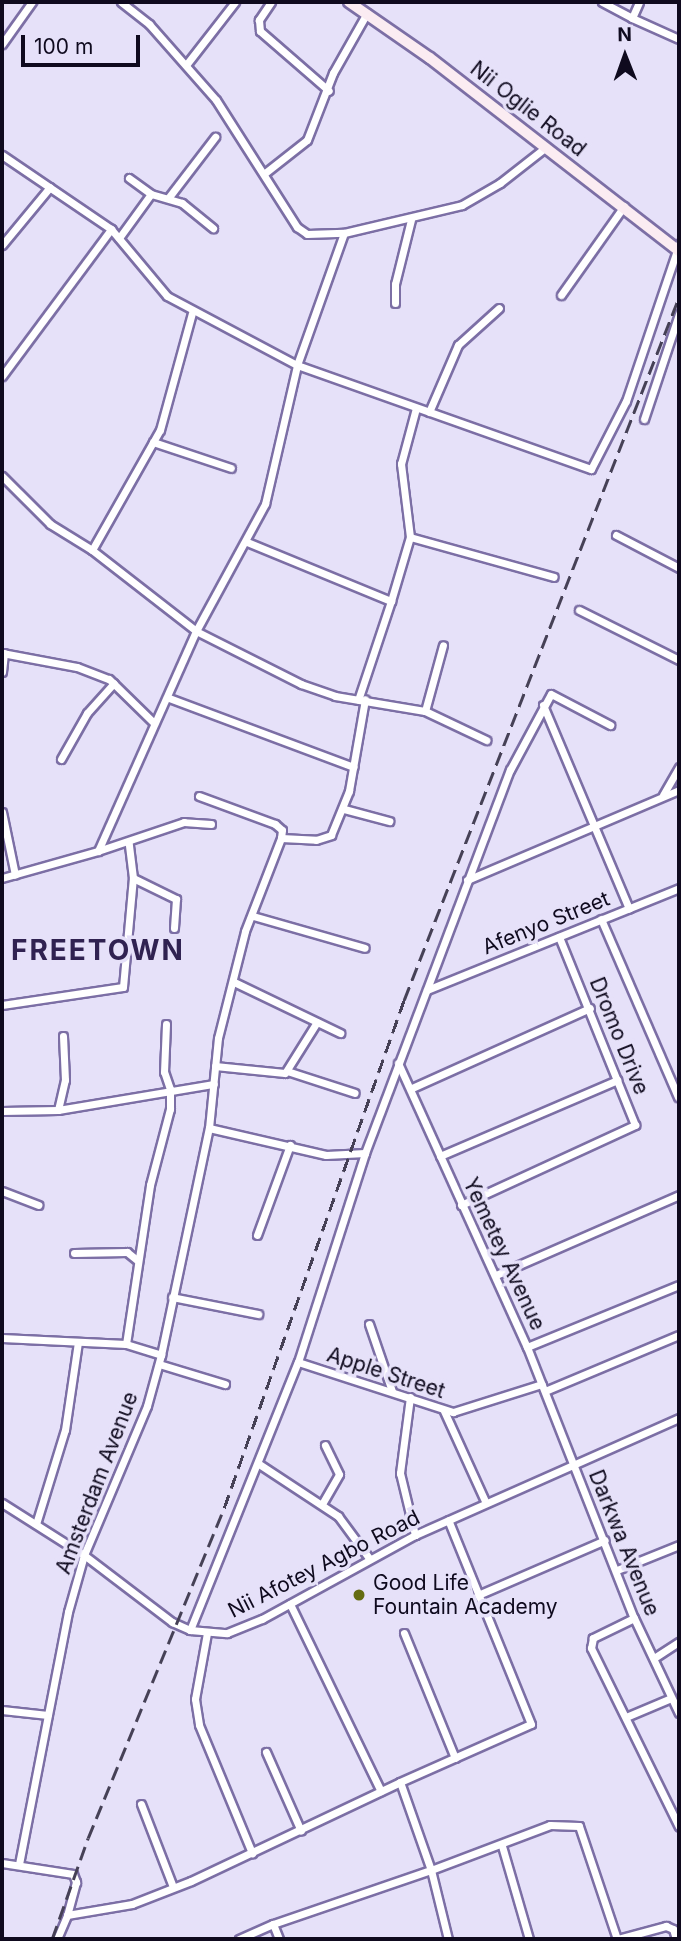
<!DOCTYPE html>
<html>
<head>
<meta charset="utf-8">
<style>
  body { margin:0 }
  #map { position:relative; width:681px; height:1941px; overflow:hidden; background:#e6e1f9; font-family:Inter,sans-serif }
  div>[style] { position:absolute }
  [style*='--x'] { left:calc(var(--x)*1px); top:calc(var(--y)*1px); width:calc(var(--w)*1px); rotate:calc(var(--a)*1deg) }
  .roads { filter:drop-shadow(2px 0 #7c6fa5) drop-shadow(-2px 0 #7c6fa5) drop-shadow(0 2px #7c6fa5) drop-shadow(0 -2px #7c6fa5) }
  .street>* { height:7px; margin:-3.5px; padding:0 3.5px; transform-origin:3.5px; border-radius:3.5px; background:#fff }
  .secondary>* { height:10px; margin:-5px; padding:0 5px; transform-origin:5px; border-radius:5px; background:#fbecf2 }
  .rail>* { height:2.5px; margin-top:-1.25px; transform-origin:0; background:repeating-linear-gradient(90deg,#464156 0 14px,transparent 0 21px) }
  .dots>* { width:19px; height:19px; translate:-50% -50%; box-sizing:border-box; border:4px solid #e6e1f9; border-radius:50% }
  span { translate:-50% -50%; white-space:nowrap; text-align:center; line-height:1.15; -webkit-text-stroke:7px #e6e1f9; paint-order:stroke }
  .street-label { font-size:21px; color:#0f0a1e }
  .poi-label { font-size:21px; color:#0f0a1e }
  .left { translate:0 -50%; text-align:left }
  .district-label { font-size:28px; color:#302251; font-weight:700; letter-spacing:2px }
  .frame { position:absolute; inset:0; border:4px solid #0f0a1e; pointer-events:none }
  .north { position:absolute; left:590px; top:21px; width:70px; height:70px; -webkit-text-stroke:5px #e6e1f9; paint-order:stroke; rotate:359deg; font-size:19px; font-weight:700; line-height:28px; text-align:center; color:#0f0a1e }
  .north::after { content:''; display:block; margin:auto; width:24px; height:32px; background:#0f0a1e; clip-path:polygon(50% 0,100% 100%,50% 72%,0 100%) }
  .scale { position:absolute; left:21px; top:35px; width:119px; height:32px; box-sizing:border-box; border:4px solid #0f0a1e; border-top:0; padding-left:9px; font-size:21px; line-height:24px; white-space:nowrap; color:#0f0a1e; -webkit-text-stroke:5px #e6e1f9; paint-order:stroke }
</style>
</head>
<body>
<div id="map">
  <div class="roads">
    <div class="street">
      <i style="--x:121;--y:2;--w:36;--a:38"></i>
      <i style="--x:149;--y:24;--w:101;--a:48.6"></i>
      <i style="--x:216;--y:100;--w:151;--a:57.5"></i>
      <i style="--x:297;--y:227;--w:12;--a:35"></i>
      <i style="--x:307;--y:234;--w:37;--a:-2"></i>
      <i style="--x:344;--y:233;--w:121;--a:-13.3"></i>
      <i style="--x:462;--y:205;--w:44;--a:-30.1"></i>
      <i style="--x:500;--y:183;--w:58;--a:-38"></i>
      <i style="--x:271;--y:2;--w:22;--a:124"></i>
      <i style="--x:259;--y:20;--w:11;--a:85"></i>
      <i style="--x:260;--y:31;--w:91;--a:41"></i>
      <i style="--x:602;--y:2;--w:34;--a:28"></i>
      <i style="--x:632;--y:18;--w:17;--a:-66"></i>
      <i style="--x:632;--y:18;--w:51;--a:24.1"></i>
      <i style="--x:2;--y:44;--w:52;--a:-54.5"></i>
      <i style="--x:186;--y:65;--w:80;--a:-52.1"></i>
      <i style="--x:2;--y:155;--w:132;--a:34.2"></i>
      <i style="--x:111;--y:229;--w:87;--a:50.1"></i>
      <i style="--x:167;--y:296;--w:147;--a:28"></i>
      <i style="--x:297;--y:365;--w:140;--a:-70.4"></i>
      <i style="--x:265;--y:173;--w:53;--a:-38.2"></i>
      <i style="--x:307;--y:140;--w:72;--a:-68.8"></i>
      <i style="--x:333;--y:73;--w:69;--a:-60.5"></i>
      <i style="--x:129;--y:178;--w:27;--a:36"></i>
      <i style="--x:151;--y:194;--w:32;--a:16"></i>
      <i style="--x:182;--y:203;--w:40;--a:39"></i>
      <i style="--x:169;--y:197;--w:76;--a:-52.5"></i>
      <i style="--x:119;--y:238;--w:54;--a:-54"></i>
      <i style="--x:2;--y:245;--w:75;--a:-50.4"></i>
      <i style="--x:561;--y:295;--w:109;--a:-54.7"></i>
      <i style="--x:395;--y:303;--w:19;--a:-90"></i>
      <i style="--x:395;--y:284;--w:66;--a:-76"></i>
      <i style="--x:2;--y:376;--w:183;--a:-53.4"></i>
      <i style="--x:429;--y:412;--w:73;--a:-66.6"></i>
      <i style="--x:458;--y:345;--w:55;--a:-42.1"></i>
      <i style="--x:644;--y:419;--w:111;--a:-71.6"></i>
      <i style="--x:153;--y:442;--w:82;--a:18.4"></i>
      <i style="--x:2;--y:476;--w:68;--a:45"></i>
      <i style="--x:50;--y:524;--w:49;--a:31.8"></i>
      <i style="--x:92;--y:550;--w:132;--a:37.9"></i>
      <i style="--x:196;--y:631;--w:145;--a:-61.5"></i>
      <i style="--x:265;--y:504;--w:143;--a:-77"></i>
      <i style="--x:297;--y:365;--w:312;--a:19.5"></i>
      <i style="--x:591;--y:469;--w:76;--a:-62.8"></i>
      <i style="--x:626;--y:401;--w:166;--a:-71.3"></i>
      <i style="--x:616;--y:535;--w:71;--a:27.6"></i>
      <i style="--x:410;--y:537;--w:149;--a:15.5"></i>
      <i style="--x:247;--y:542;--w:156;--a:22.3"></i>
      <i style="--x:391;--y:601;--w:104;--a:108.4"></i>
      <i style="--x:92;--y:550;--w:138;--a:-60.5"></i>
      <i style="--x:160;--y:430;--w:121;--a:-74.7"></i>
      <i style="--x:391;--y:601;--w:67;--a:-73.5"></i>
      <i style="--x:410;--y:537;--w:74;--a:-97"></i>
      <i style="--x:401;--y:464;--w:58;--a:-75"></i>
      <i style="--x:579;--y:610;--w:112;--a:26.6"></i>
      <i style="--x:2;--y:653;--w:76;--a:10.6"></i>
      <i style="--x:77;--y:667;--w:34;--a:21"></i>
      <i style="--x:109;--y:679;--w:63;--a:44.4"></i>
      <i style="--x:2;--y:672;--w:19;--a:-84"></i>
      <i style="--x:169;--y:698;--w:197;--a:20.5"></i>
      <i style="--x:543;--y:705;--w:221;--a:67.1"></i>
      <i style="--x:425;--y:711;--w:68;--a:-74.7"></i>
      <i style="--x:61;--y:759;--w:53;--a:-60.5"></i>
      <i style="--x:87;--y:713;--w:40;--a:-48"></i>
      <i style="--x:663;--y:795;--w:32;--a:-60"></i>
      <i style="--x:199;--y:796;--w:81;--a:20.2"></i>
      <i style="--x:275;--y:824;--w:9;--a:41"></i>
      <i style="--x:282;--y:830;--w:8;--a:97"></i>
      <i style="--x:344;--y:809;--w:47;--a:14.9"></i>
      <i style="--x:2;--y:812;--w:64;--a:78.3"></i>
      <i style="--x:211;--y:824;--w:27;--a:-176"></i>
      <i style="--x:184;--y:822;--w:91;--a:161.4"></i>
      <i style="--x:98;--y:851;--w:241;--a:-66"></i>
      <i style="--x:196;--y:631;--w:118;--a:26.8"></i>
      <i style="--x:301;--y:684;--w:36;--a:19"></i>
      <i style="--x:335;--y:696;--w:91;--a:9.5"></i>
      <i style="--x:425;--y:711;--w:68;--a:25.4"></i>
      <i style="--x:2;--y:878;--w:100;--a:-15.7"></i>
      <i style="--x:133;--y:878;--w:48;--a:26"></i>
      <i style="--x:176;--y:899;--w:29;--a:94"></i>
      <i style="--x:467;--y:880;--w:230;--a:-23"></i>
      <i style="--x:253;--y:916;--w:116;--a:15.9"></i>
      <i style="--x:601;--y:919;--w:194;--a:66.6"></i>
      <i style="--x:234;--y:982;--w:118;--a:25.7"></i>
      <i style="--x:427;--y:990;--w:272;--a:-22"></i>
      <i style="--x:2;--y:1005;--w:122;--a:-8.5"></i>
      <i style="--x:123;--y:987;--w:109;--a:-84.8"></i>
      <i style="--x:133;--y:878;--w:35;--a:-97"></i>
      <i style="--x:398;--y:1063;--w:312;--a:65.6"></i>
      <i style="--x:527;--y:1347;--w:291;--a:68.5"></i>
      <i style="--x:634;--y:1618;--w:105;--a:64.7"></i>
      <i style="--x:215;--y:1066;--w:70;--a:5.7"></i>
      <i style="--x:285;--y:1073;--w:60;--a:-57.9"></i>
      <i style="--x:287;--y:1071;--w:71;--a:17.9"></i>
      <i style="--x:412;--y:1088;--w:195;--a:-24.2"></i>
      <i style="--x:58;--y:1110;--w:31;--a:-77"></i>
      <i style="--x:65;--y:1080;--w:44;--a:-92.6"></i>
      <i style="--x:2;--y:1111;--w:56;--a:-1"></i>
      <i style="--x:58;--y:1110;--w:158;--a:-9.5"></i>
      <i style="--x:209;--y:1128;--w:120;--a:13"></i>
      <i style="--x:326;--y:1155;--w:39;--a:-3"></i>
      <i style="--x:440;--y:1156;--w:193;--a:-23.2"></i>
      <i style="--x:2;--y:1191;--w:39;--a:21"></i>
      <i style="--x:461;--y:1205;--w:192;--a:-24.7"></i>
      <i style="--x:635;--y:1125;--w:203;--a:-112"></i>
      <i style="--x:257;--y:1235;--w:96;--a:-69.9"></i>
      <i style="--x:74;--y:1253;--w:53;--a:-1.1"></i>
      <i style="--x:127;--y:1252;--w:14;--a:39"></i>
      <i style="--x:496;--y:1275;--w:200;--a:-23.6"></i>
      <i style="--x:172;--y:1297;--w:88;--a:11.2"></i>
      <i style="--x:369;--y:1324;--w:71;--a:71.1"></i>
      <i style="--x:2;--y:1338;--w:124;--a:2.8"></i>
      <i style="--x:126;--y:1344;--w:37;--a:17"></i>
      <i style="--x:161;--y:1355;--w:53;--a:105.4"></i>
      <i style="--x:147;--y:1406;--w:162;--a:112.9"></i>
      <i style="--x:84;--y:1555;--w:59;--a:105.7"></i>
      <i style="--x:68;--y:1612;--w:257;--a:101"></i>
      <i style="--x:126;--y:1344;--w:161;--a:-81.4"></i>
      <i style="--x:150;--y:1185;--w:79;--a:-75.3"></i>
      <i style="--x:170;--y:1109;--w:20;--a:-90"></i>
      <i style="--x:170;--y:1089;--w:18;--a:-109"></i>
      <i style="--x:164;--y:1072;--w:48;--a:-87.6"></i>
      <i style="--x:527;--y:1347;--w:164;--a:-22.2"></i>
      <i style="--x:161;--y:1355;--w:232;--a:-78.1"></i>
      <i style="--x:209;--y:1128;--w:90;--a:-84.3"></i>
      <i style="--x:218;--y:1038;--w:110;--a:-75.8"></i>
      <i style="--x:245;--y:931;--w:100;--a:-68.8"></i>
      <i style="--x:281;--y:838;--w:35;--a:3"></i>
      <i style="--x:316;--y:840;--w:16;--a:-18"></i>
      <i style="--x:331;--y:835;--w:48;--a:-67.8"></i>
      <i style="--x:349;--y:791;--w:93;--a:-80.1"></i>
      <i style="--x:298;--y:1362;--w:163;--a:17.9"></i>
      <i style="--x:453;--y:1412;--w:93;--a:-17.5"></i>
      <i style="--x:159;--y:1364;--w:69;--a:16.9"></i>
      <i style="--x:545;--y:1391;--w:145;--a:-22.7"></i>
      <i style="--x:410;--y:1397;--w:77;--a:97.5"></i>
      <i style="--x:400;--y:1473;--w:64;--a:76.4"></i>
      <i style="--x:444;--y:1411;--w:99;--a:65.5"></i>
      <i style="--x:259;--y:1464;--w:95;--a:33.4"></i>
      <i style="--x:338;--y:1516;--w:52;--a:53.6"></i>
      <i style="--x:2;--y:1503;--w:97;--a:32.4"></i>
      <i style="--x:84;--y:1555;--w:111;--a:37.3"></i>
      <i style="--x:172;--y:1622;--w:20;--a:24"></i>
      <i style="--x:190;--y:1630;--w:37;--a:5"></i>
      <i style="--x:227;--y:1633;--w:38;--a:-22"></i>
      <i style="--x:262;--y:1619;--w:175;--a:-28.8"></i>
      <i style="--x:415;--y:1535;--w:289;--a:-23.9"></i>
      <i style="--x:322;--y:1504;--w:34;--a:-60"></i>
      <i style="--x:339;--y:1474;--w:32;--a:-116"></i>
      <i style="--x:36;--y:1524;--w:98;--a:-72.9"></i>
      <i style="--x:65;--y:1430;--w:89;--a:-81.6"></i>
      <i style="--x:617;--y:1570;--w:67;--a:-22"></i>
      <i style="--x:478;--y:1595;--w:138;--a:-23.4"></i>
      <i style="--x:290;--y:1604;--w:208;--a:64.1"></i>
      <i style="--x:634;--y:1618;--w:46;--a:154"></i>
      <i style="--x:593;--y:1638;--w:10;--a:101"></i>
      <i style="--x:591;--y:1648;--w:199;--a:63.8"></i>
      <i style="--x:190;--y:1630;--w:289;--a:-68.1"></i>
      <i style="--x:298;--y:1362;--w:219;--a:-72.2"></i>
      <i style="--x:365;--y:1153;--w:410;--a:-69.3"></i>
      <i style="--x:510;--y:770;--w:86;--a:-61.7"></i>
      <i style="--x:551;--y:694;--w:67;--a:27.7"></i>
      <i style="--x:207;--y:1633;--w:67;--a:100.3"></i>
      <i style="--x:195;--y:1699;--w:26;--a:81"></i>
      <i style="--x:199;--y:1725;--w:139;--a:67.5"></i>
      <i style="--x:404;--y:1633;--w:135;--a:67.8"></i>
      <i style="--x:654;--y:1658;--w:30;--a:-33"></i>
      <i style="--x:2;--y:1710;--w:46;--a:6.2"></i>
      <i style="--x:626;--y:1717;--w:49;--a:-22.9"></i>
      <i style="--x:266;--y:1752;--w:86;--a:66.1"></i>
      <i style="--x:400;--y:1782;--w:143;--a:-23.9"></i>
      <i style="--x:531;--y:1724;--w:220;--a:-112.1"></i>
      <i style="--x:141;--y:1804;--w:89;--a:68.9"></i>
      <i style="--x:502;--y:1846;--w:97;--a:73.8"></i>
      <i style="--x:2;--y:1863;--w:72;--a:8.8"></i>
      <i style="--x:73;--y:1874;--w:9;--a:69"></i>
      <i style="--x:76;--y:1882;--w:34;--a:105"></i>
      <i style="--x:273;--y:1924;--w:167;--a:-18.9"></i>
      <i style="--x:431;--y:1870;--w:71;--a:76.2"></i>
      <i style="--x:57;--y:1939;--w:26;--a:-67"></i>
      <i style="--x:67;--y:1915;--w:66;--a:-9.6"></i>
      <i style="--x:132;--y:1904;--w:63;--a:-21.3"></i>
      <i style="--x:191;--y:1881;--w:231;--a:-25.3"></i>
      <i style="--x:400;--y:1782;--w:93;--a:70.6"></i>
      <i style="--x:431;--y:1870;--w:127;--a:-20.7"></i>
      <i style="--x:550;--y:1825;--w:29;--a:2"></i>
      <i style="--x:579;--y:1826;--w:119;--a:71.4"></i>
      <i style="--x:239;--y:1939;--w:37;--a:-24"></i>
      <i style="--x:273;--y:1924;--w:16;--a:68"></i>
      <i style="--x:618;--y:1939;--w:50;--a:-15.2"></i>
      <i style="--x:666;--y:1926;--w:8;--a:23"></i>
      <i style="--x:673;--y:1929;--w:10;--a:73"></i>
    </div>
    <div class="secondary">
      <i style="--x:349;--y:2;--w:98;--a:34.7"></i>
      <i style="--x:430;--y:58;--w:315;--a:37.8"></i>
    </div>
  </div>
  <div class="rail">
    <i style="--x:52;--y:1939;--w:107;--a:-70.4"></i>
    <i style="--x:88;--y:1838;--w:357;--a:-67.6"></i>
    <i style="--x:224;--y:1508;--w:539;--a:-70.49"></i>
    <i style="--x:404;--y:1000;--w:755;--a:-68.64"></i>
  </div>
  <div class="dots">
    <i style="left:359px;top:1595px;background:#656c12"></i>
  </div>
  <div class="street-label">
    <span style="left:528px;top:109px;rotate:38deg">Nii Oglie Road</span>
    <span style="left:546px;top:923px;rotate:-22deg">Afenyo Street</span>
    <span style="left:619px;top:1036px;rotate:68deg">Dromo Drive</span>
    <span style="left:504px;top:1254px;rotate:65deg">Yemetey Avenue</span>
    <span style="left:386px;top:1373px;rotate:18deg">Apple Street</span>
    <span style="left:97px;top:1483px;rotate:-69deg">Amsterdam Avenue</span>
    <span style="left:624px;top:1543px;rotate:68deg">Darkwa Avenue</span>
    <span style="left:324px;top:1564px;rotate:-27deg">Nii Afotey Agbo Road</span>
  </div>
  <div class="poi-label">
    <span class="left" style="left:373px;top:1595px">Good Life<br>Fountain Academy</span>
  </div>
  <div class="district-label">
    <span style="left:98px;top:950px">FREETOWN</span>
  </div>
  <div class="frame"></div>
  <div class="north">N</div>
  <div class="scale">100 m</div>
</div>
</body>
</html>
